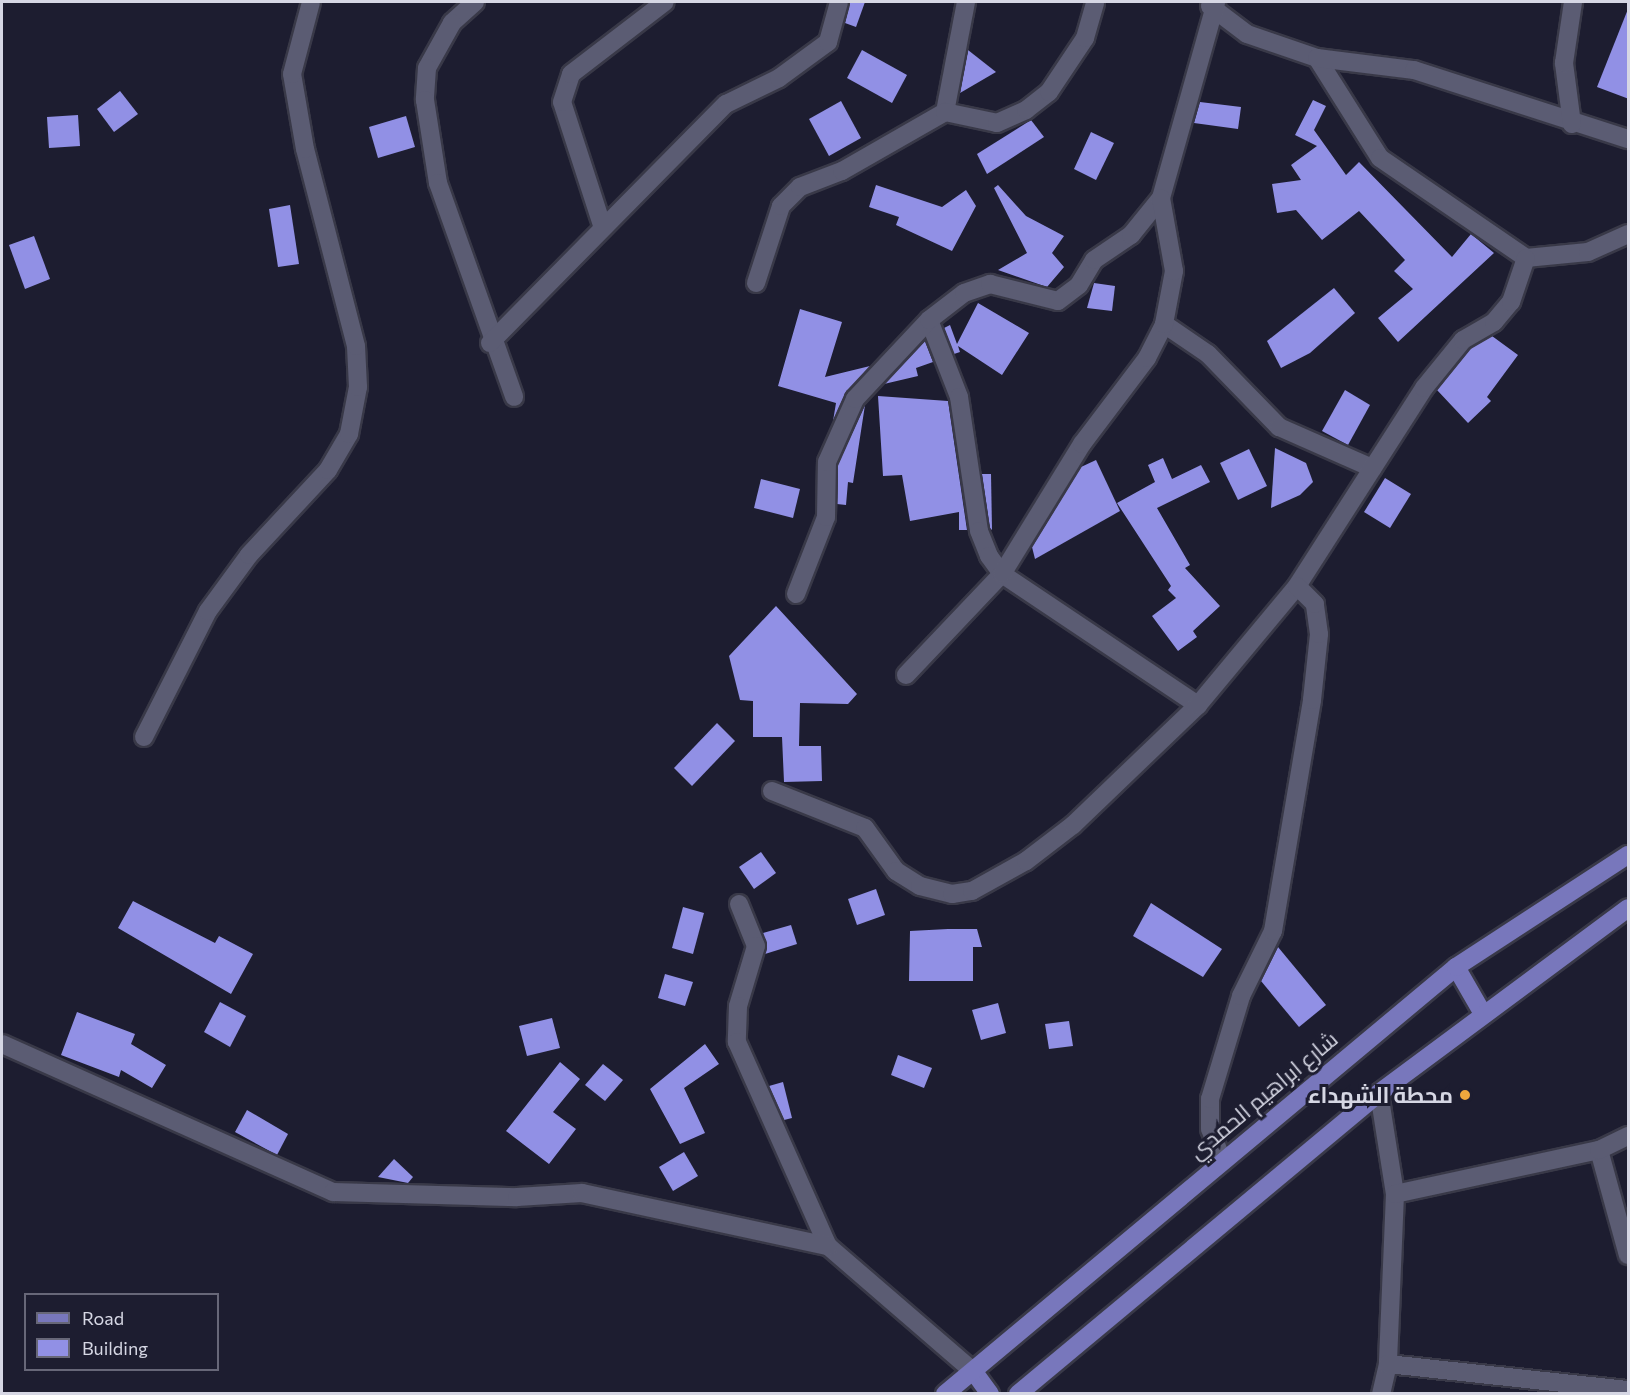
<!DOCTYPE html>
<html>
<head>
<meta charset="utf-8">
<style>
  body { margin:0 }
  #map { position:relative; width:1630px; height:1395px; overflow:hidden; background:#1d1d30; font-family:Commissioner,Cairo,sans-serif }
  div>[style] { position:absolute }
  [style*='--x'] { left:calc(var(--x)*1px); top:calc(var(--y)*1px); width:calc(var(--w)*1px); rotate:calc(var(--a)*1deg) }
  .building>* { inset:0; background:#9190e5 }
  .roads { filter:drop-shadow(2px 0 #393948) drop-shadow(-2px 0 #393948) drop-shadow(0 2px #393948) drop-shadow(0 -2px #393948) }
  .minor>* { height:18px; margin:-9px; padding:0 9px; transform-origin:9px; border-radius:9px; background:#5b5c73 }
  .major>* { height:18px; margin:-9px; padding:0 9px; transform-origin:9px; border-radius:9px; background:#7877bc }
  .dots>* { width:16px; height:16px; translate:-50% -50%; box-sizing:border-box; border:3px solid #1d1d30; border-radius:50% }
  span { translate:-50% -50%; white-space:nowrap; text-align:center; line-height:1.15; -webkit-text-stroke:6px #1d1d30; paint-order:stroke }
  .street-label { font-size:22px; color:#d6d7e4 }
  .poi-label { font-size:22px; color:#d6d7e4; font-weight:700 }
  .right { translate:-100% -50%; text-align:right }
  .frame { position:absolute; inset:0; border:3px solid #d6d7e4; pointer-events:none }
  .legend { position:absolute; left:24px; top:1293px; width:195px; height:78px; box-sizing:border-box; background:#1d1d30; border:2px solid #676778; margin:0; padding:8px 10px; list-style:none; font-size:18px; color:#d6d7e4 }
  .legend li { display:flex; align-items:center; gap:12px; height:30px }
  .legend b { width:30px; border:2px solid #676778 }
</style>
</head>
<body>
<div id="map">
  <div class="building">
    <i style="clip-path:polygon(850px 2px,865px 2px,856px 27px,845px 23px)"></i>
    <i style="clip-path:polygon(1628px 9px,1629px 9px,1629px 99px,1597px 87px)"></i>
    <i style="clip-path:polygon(862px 50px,907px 75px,892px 103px,847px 78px)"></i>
    <i style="clip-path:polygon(968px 50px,996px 72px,960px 93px)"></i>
    <i style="clip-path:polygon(120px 91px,138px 114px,114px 132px,97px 109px)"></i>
    <i style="clip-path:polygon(1313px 100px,1326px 106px,1314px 130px,1346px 175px,1359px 162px,1452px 257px,1471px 234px,1494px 253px,1398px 342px,1378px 318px,1413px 289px,1394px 271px,1405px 260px,1359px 211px,1322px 240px,1296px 210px,1277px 213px,1272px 184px,1301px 180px,1291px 165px,1317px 146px,1295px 135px)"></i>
    <i style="clip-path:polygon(841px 101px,861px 138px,829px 156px,809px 119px)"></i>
    <i style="clip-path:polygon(1200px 102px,1241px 107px,1238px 129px,1194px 123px)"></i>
    <i style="clip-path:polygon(78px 115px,80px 146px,49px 148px,47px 117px)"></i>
    <i style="clip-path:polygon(406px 116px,415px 147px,378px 158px,369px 127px)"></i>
    <i style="clip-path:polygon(1031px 120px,1044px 137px,987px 174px,977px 154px)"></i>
    <i style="clip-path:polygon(1091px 132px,1114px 143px,1096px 180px,1074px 169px)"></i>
    <i style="clip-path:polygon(876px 185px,942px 207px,966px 190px,976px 206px,952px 251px,896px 225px,899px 217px,869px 207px)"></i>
    <i style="clip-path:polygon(998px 185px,1026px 216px,1064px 236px,1052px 253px,1064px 267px,1047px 287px,998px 270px,1027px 253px,994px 188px)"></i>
    <i style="clip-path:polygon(290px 205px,299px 264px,278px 267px,269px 209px)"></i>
    <i style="clip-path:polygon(34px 236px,50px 279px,25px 289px,9px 245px)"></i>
    <i style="clip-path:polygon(1094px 283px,1115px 286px,1112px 311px,1087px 308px)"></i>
    <i style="clip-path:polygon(1334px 288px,1355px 313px,1310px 353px,1281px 368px,1267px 341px)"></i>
    <i style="clip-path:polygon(978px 303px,1029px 333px,1002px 375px,958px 346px,960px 352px,954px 354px,944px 328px,950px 325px,957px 344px)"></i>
    <i style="clip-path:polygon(800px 309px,842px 322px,825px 377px,870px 366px,845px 394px,833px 421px,836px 403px,778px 386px)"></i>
    <i style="clip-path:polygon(1492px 336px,1518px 355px,1487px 397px,1491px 401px,1468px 423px,1437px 390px,1471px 348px)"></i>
    <i style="clip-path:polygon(925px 341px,933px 362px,916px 368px,918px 376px,884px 384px)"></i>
    <i style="clip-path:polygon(1345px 390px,1370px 405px,1348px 445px,1322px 431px)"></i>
    <i style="clip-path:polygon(878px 396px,948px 401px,967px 530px,959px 530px,959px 512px,910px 521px,902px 475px,883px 476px)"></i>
    <i style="clip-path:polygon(865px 405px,853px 483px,848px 482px,846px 505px,837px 504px,838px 464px)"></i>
    <i style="clip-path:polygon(1275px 448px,1306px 463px,1313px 482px,1300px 495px,1271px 508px)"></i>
    <i style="clip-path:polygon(1249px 449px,1267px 486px,1238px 500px,1220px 463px)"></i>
    <i style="clip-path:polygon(1163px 458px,1172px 479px,1201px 465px,1210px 482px,1157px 508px,1190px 565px,1185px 568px,1220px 606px,1193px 631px,1197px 637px,1178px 651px,1152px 616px,1176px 598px,1168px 590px,1171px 586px,1117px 503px,1155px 482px,1148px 465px)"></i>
    <i style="clip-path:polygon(1096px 460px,1120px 511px,1035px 559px,1032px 547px,1081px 467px)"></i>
    <i style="clip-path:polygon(982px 474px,991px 474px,992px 530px,990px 528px)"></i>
    <i style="clip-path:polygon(1385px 478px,1411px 494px,1390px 528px,1364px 512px)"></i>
    <i style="clip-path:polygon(761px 479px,800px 489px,793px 518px,754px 508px)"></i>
    <i style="clip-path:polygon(776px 606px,857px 694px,848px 704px,800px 703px,799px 746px,821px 746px,822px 781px,784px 782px,782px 737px,753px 737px,753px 701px,740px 700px,729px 656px)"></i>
    <i style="clip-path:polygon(717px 723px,735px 741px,692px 786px,674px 768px)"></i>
    <i style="clip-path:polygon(761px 852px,776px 873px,754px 889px,739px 867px)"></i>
    <i style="clip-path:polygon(876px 889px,885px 915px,857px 925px,848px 899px)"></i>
    <i style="clip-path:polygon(133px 901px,215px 943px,219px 936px,253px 954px,231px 994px,118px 928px)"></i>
    <i style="clip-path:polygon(1151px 903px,1222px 949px,1203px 977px,1133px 936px)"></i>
    <i style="clip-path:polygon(683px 907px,704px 913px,693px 954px,672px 948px)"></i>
    <i style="clip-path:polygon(791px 925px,797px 944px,765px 954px,763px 933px)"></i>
    <i style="clip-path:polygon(948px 929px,977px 929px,982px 947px,973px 947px,973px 981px,909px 981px,910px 931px)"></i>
    <i style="clip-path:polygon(1278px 947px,1326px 1005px,1299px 1027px,1261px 981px)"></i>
    <i style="clip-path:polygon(665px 974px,693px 982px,685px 1006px,658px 998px)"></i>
    <i style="clip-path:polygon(220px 1002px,246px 1016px,230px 1047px,204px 1032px)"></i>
    <i style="clip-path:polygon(998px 1003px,1006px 1033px,981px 1040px,972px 1010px)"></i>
    <i style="clip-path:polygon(77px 1012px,135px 1034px,131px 1044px,166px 1065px,152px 1088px,121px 1070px,119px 1077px,61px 1055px)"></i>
    <i style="clip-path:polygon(552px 1018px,560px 1048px,527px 1056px,519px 1026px)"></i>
    <i style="clip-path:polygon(1069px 1021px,1073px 1046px,1049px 1049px,1045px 1024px)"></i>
    <i style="clip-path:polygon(705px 1044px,719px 1064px,684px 1088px,705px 1133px,680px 1144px,650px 1089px)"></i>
    <i style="clip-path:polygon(898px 1055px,932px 1068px,924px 1088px,891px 1075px)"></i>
    <i style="clip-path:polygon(560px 1062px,580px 1079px,553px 1112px,576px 1129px,549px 1164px,506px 1131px)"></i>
    <i style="clip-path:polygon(603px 1064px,623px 1080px,605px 1101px,585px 1085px)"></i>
    <i style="clip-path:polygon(783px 1082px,792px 1118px,784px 1120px,769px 1086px)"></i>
    <i style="clip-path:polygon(247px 1110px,288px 1134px,277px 1155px,235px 1132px)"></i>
    <i style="clip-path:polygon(684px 1152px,698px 1176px,673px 1191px,659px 1167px)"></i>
    <i style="clip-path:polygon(394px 1159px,413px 1177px,408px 1183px,378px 1177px)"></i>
  </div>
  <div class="roads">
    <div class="minor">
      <i style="--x:475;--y:2;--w:31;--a:138"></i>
      <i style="--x:452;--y:23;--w:51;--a:119.1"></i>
      <i style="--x:427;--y:68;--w:32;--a:94"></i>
      <i style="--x:425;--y:100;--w:84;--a:81.1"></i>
      <i style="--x:438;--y:183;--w:227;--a:70.4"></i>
      <i style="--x:1210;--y:6;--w:46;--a:37.1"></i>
      <i style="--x:1247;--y:34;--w:74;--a:18.9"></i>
      <i style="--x:1317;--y:58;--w:118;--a:57.8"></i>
      <i style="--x:1380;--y:158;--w:177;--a:34.4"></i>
      <i style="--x:1526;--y:258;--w:62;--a:-5.5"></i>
      <i style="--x:1588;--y:252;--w:44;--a:-24.2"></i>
      <i style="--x:1317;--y:58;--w:98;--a:7.1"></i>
      <i style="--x:1414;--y:70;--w:225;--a:17.9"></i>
      <i style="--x:945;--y:112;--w:112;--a:-79.2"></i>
      <i style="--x:1572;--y:124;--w:62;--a:-97.5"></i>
      <i style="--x:1564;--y:63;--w:62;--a:-81.6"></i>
      <i style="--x:602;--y:225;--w:129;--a:-108"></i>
      <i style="--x:562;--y:102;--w:29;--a:-72"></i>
      <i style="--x:571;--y:74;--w:118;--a:-37.5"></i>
      <i style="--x:756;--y:283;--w:81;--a:-72"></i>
      <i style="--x:781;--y:206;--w:27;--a:-45"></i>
      <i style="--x:800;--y:187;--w:45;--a:-20.9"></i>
      <i style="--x:842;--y:171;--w:119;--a:-29.8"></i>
      <i style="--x:945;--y:112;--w:53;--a:11.9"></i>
      <i style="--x:997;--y:123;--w:32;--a:-24"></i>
      <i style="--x:1026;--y:110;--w:29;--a:-38"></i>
      <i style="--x:1049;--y:92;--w:65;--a:-56.3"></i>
      <i style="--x:1085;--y:38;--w:37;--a:-74"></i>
      <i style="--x:929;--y:320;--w:83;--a:68.7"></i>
      <i style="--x:959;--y:397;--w:135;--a:81.5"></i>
      <i style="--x:979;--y:531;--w:27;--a:68"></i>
      <i style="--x:989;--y:556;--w:22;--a:54"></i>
      <i style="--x:1002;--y:574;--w:236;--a:33.8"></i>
      <i style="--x:1164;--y:324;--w:53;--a:34.3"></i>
      <i style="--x:1208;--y:354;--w:102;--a:45.8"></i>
      <i style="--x:1279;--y:427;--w:102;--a:23.8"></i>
      <i style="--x:490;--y:343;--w:336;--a:-45.4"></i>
      <i style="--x:726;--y:104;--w:59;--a:-26.1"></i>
      <i style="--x:779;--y:78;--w:61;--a:-36.3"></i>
      <i style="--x:828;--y:42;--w:41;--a:-74.6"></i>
      <i style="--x:796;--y:594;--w:83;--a:-68.7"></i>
      <i style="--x:826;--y:517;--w:55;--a:-89"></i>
      <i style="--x:827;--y:462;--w:69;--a:-66"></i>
      <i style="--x:855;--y:399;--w:108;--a:-46.9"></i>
      <i style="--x:929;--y:320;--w:44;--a:-37.6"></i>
      <i style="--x:964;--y:293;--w:28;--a:-19"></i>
      <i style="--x:990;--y:284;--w:70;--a:14"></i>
      <i style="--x:1058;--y:301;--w:26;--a:-37"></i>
      <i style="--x:1079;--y:285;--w:29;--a:-59"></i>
      <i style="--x:1094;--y:260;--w:45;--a:-34"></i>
      <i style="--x:1131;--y:235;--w:48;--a:-51"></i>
      <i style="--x:1161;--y:198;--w:204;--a:-74.3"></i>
      <i style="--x:906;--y:675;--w:139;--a:-46.5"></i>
      <i style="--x:1002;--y:574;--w:153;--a:-58.4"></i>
      <i style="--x:1082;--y:444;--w:108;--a:-52.9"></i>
      <i style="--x:1147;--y:358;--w:38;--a:-63"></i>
      <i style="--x:1164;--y:324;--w:54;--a:-79.3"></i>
      <i style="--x:1174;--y:271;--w:74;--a:-100.1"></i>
      <i style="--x:144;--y:737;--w:141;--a:-63.1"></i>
      <i style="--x:208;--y:611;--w:69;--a:-53.8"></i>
      <i style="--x:249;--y:555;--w:116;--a:-47.1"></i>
      <i style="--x:328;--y:470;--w:42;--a:-59.7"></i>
      <i style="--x:349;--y:434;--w:48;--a:-79.2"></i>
      <i style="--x:358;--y:387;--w:41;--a:-92.8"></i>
      <i style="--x:356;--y:346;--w:203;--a:-104.5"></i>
      <i style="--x:305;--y:149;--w:76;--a:-99.8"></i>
      <i style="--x:292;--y:74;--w:74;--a:-75.2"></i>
      <i style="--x:772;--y:791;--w:100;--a:21.7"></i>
      <i style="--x:865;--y:828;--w:53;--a:54.2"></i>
      <i style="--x:896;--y:871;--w:28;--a:32"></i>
      <i style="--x:920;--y:886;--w:33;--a:14"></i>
      <i style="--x:952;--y:894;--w:20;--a:-9"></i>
      <i style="--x:972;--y:891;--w:62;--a:-29.1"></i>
      <i style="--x:1026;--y:861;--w:59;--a:-37.5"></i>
      <i style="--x:1073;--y:825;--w:173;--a:-43.8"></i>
      <i style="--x:1198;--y:705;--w:155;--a:-50.2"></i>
      <i style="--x:1297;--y:586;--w:235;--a:-57.3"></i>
      <i style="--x:1424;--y:388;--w:62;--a:-50.9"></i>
      <i style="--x:1463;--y:340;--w:36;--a:-30"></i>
      <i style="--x:1494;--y:322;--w:26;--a:-50"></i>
      <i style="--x:1511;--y:302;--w:46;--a:-71.2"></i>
      <i style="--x:739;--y:904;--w:45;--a:68"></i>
      <i style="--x:756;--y:946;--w:63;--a:106.7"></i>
      <i style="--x:738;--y:1006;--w:36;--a:92"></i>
      <i style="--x:737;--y:1042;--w:223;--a:66"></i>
      <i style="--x:828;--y:1246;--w:193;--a:40.8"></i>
      <i style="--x:2;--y:1044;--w:363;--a:24.1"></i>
      <i style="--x:333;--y:1192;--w:184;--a:1.6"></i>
      <i style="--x:517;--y:1197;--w:65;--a:-3.5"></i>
      <i style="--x:582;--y:1193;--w:252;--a:12.2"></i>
      <i style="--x:1379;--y:1093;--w:102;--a:81"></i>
      <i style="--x:1395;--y:1194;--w:170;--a:92.4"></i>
      <i style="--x:1388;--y:1364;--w:31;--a:103"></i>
      <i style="--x:1599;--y:1150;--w:109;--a:74.6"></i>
      <i style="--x:1222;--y:1160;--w:33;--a:-111"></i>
      <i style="--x:1210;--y:1129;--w:30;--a:-90"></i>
      <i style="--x:1210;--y:1099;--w:108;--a:-73.2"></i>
      <i style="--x:1241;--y:996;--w:72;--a:-63.8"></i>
      <i style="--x:1273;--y:931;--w:234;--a:-80.4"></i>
      <i style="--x:1312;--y:700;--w:66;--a:-83.9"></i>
      <i style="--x:1319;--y:634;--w:30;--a:-98"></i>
      <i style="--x:1315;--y:604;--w:25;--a:-135"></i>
      <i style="--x:1395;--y:1194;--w:209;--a:-12.2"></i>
      <i style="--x:1599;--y:1150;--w:32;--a:-26"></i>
      <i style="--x:1388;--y:1364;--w:241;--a:6.2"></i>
    </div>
    <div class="major">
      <i style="--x:1456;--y:967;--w:54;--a:60.1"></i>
      <i style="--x:974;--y:1372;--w:27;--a:54"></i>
      <i style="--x:945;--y:1394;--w:666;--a:-39.88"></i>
      <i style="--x:1456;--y:967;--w:205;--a:-33.1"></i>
      <i style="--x:1018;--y:1394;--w:470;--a:-39.8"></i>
      <i style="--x:1379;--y:1093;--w:310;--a:-36.6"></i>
    </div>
  </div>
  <div class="dots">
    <i style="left:1465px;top:1095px;background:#eea73d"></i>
  </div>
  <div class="street-label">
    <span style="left:1263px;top:1095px;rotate:-40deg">شارع ابراهيم الحمدي</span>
  </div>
  <div class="poi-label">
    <span class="right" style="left:1453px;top:1095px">محطة الشهداء</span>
  </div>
  <div class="frame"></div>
  <ul class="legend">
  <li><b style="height:8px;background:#7877bc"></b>Road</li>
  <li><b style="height:16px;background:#9190e5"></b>Building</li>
  </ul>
</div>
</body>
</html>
